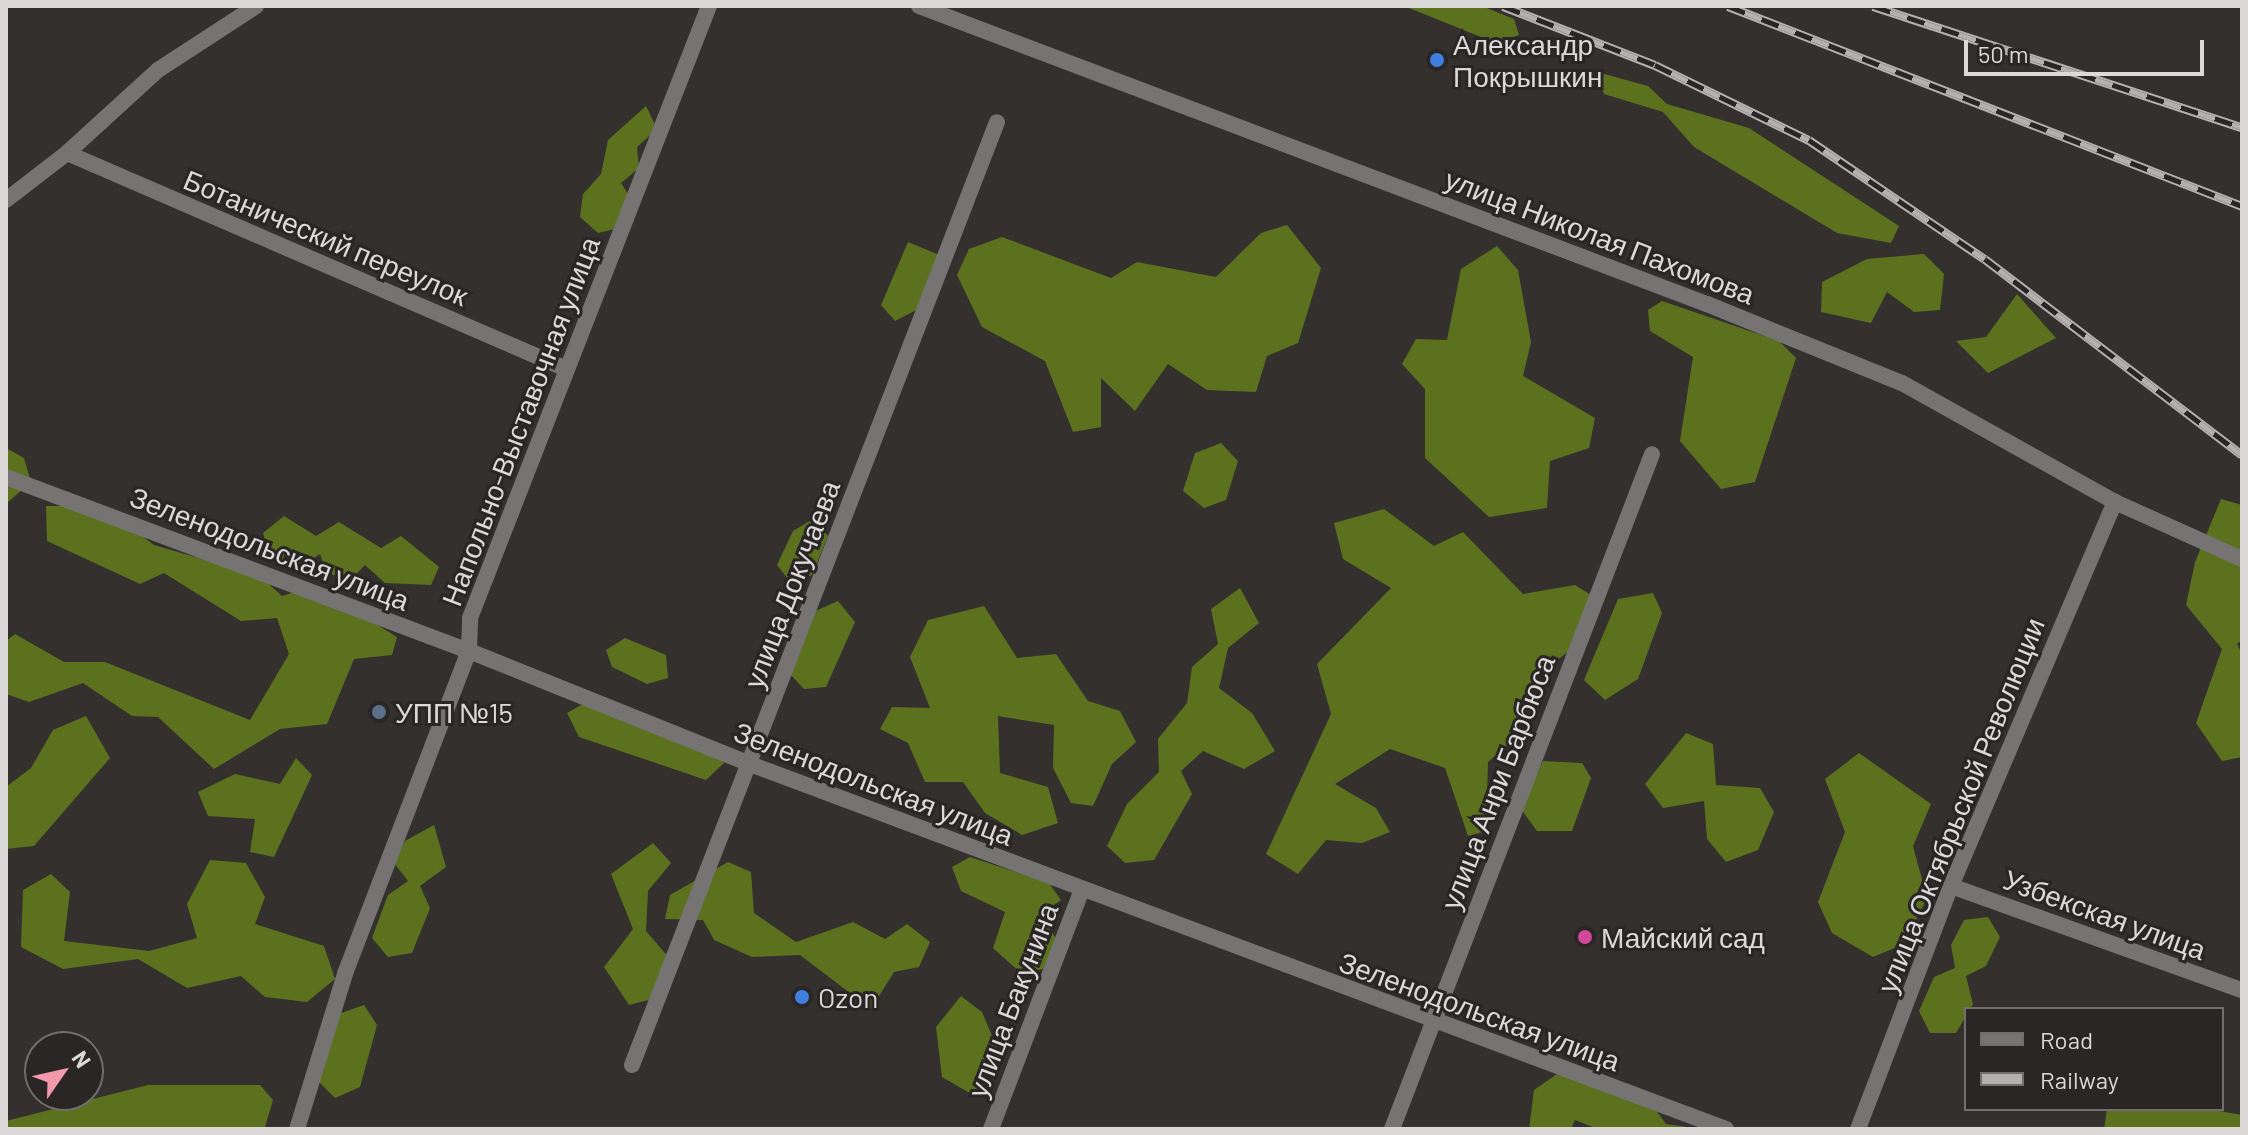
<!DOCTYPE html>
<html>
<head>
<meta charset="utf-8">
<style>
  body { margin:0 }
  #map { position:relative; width:2248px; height:1135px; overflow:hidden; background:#33302e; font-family:Barlow,sans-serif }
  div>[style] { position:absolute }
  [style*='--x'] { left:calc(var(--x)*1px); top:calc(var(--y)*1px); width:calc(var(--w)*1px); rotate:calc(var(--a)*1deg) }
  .forest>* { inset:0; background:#5c711e }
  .minor>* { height:16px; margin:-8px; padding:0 8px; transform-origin:8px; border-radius:8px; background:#757473 }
  .rail>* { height:9px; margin-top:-4.5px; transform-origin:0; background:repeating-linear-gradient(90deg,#292625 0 18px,#b3b1b0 0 36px); box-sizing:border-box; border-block:2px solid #b3b1b0 }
  .dots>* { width:22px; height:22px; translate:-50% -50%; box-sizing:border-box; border:4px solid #292625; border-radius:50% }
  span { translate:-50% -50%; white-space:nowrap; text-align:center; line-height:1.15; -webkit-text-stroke:6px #292625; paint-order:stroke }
  .poi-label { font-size:28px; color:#dcdad9 }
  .left { translate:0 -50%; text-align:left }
  .street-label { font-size:28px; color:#dcdad9 }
  .frame { position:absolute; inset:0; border:8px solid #dcdad9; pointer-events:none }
  .legend { position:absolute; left:1964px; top:1007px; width:260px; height:104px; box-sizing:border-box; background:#292625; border:2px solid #716e6d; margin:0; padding:10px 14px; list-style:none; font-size:24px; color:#dcdad9 }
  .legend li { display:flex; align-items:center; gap:16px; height:40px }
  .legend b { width:40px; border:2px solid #716e6d }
  .north { position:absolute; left:24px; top:1031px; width:80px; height:80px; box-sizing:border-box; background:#292625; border:2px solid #716e6d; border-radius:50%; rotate:56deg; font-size:22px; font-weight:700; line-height:32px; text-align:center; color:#dcdad9 }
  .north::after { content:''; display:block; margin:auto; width:28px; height:36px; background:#f39aaa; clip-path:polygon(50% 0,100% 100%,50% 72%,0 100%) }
  .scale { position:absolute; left:1964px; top:40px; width:240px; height:36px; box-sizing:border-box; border:4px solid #dcdad9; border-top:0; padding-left:10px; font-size:24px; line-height:28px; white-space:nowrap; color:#dcdad9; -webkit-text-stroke:6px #292625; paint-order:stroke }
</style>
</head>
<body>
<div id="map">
  <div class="forest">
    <i style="clip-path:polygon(1404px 6px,1482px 6px,1514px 19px,1519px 35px,1496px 43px)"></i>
    <i style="clip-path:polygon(1597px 72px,1648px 86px,1667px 104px,1749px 128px,1899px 226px,1891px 243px,1837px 233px,1694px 147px,1663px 112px,1604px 94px)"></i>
    <i style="clip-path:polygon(646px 106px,657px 129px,637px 147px,639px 168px,621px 183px,630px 197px,619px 228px,598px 233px,580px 217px,583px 194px,601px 174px,608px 140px)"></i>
    <i style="clip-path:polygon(1287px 225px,1321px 268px,1298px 343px,1267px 356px,1256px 392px,1207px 390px,1168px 364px,1135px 411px,1101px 378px,1101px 427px,1073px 432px,1045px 361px,982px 327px,957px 275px,969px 249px,1002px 237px,1111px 278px,1137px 262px,1216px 277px,1261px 233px)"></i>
    <i style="clip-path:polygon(908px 242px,949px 259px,934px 301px,895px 321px,881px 305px)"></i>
    <i style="clip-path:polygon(1497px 246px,1518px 270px,1531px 342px,1523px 376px,1595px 418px,1589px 448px,1550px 461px,1547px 508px,1489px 517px,1425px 458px,1425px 389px,1402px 364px,1416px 339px,1447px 340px,1461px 269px)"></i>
    <i style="clip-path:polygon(1924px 254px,1944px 274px,1940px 310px,1914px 312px,1887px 292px,1871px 323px,1821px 312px,1822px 282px,1867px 259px)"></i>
    <i style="clip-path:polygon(2017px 294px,2056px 338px,1988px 373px,1956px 341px,1986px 337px)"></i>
    <i style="clip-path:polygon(1662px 301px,1779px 341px,1796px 358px,1755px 482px,1721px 489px,1680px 441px,1693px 357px,1650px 331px,1648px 310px)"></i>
    <i style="clip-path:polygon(1221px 443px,1238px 461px,1226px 500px,1204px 508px,1183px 491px,1195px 453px)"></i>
    <i style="clip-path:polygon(6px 448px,24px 458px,31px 482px,8px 502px)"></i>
    <i style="clip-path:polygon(2221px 499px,2242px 505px,2242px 640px,2237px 644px,2242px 654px,2242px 757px,2222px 761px,2196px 723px,2222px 649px,2186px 605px,2195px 562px)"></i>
    <i style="clip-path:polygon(46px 506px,102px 506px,154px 545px,260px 576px,282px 596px,314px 586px,397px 637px,392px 655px,354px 659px,327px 724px,280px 729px,214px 769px,158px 717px,132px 716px,83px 683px,29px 702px,6px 694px,6px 641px,15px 634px,64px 662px,105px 662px,250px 720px,289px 654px,277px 618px,241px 621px,164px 573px,140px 584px,47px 541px)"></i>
    <i style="clip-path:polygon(1384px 509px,1434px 546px,1463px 532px,1523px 594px,1575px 585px,1591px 595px,1573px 648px,1540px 673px,1514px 740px,1488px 762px,1486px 831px,1468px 836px,1445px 768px,1390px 749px,1335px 784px,1376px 808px,1390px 832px,1362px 843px,1326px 840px,1298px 874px,1266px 854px,1331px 714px,1317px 664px,1391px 588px,1343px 559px,1334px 523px)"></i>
    <i style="clip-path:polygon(284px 516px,316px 536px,339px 522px,381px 548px,401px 536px,439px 567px,431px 585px,385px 583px,365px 565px,349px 581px,326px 572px,320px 554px,300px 567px,270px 556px,263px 533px)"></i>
    <i style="clip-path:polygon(813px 519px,828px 536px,812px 575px,791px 583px,777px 565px,793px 531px)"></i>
    <i style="clip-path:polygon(1240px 588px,1259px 623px,1228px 648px,1219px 688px,1252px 713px,1275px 751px,1244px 769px,1203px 751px,1181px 771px,1192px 794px,1154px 860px,1125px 863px,1107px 846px,1127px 804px,1159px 772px,1158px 739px,1187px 703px,1192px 667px,1218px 644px,1211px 609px)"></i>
    <i style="clip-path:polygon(1653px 593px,1662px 613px,1638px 679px,1605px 700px,1584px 680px,1618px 599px)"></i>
    <i style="clip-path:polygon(838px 601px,855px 622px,826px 687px,804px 689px,789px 673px,813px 612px)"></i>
    <i style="clip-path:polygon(984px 606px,1017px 658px,1056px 654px,1088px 701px,1120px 711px,1136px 742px,1112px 764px,1093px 806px,1071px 803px,1053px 768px,1054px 725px,998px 716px,1000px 773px,1048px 787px,1058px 823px,1022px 835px,985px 813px,963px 782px,925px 782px,908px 743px,880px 729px,892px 707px,930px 708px,910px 657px,928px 620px)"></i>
    <i style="clip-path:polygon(625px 638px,666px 655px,668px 678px,647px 684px,612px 667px,606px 650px)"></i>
    <i style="clip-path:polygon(583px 704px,710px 742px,724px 763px,706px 780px,579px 737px,567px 713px)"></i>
    <i style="clip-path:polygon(86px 716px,110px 758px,34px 846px,6px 849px,6px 787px,31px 768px,53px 730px)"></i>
    <i style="clip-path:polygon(1686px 733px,1713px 744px,1716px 785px,1760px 788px,1774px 812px,1758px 850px,1726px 862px,1707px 839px,1704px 801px,1663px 808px,1645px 784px)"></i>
    <i style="clip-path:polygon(1859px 753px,1931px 804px,1913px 846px,1927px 898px,1904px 944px,1873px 957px,1832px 933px,1818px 902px,1845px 832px,1825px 779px)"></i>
    <i style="clip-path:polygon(296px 758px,312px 775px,274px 857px,250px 852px,255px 819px,208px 816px,198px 792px,235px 774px,280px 784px)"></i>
    <i style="clip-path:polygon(1543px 761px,1582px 763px,1591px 778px,1572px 831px,1537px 831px,1521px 809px)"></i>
    <i style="clip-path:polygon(434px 825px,446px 867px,420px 886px,430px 908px,412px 953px,388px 957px,372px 938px,388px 895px,408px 881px,394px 863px,405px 841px)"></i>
    <i style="clip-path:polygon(653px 843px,671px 863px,648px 891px,646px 931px,677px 967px,664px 996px,629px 1005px,604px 967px,633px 929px,611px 874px)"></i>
    <i style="clip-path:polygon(970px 857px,1049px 883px,1061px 900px,1041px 915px,1057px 940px,1047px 968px,1022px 974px,993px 948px,1005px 912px,961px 891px,952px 867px)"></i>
    <i style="clip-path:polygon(210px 860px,246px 863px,265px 897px,255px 924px,324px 946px,335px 979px,307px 1002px,265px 997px,241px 976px,187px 988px,138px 959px,63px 969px,21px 947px,23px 890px,51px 874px,70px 892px,64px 941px,149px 951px,197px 938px,187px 904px)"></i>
    <i style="clip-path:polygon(728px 862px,751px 872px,754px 913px,796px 942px,853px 922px,885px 939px,907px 924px,930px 942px,919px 967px,894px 972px,871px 1009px,800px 955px,752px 957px,714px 940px,703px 920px,665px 919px,670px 895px)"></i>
    <i style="clip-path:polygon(1988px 917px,2000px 937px,1986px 966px,1966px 976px,1973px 1004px,1956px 1033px,1930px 1033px,1919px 1011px,1934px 977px,1955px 968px,1951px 945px,1964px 920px)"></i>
    <i style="clip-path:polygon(961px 996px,982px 1012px,1001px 1057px,973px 1095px,942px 1077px,936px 1027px)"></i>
    <i style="clip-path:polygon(364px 1005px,377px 1025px,360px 1087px,335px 1098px,315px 1078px,341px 1013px)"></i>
    <i style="clip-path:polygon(1557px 1074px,1652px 1105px,1666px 1124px,1701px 1129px,1598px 1129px,1575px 1120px,1571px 1129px,1529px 1129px,1534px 1090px)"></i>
    <i style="clip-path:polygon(148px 1085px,260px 1085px,273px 1100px,265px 1127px,6px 1129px,6px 1121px)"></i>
    <i style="clip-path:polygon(2107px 1109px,2209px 1109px,2242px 1115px,2242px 1129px,2104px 1129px)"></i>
  </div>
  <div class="minor">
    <i style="--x:919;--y:6;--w:842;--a:20.72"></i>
    <i style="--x:1707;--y:304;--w:210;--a:22.1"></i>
    <i style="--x:1902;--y:383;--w:244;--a:29.2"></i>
    <i style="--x:2115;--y:502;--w:139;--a:24.2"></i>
    <i style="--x:67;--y:153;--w:542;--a:23.39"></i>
    <i style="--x:6;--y:200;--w:77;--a:-37.6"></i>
    <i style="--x:67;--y:153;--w:123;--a:-42.4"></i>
    <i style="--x:158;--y:70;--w:117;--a:-33.1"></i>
    <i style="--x:6;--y:477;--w:495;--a:20.6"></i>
    <i style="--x:469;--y:651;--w:303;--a:21.9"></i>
    <i style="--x:750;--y:764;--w:1042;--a:20.5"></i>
    <i style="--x:1951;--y:886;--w:309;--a:19.7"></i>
    <i style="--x:632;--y:1065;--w:1011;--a:-68.84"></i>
    <i style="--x:297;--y:1129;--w:165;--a:-72.8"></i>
    <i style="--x:346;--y:971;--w:343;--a:-69"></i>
    <i style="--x:469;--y:651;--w:33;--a:-88"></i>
    <i style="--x:470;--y:618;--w:657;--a:-68.67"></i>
    <i style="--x:991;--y:1129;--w:256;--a:-69.2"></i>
    <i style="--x:1392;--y:1129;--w:723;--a:-68.93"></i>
    <i style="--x:1858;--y:1129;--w:260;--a:-69.1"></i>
    <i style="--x:1951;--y:886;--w:418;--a:-66.9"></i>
  </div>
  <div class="rail">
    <i style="--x:1503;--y:6;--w:163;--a:21.2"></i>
    <i style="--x:1655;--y:65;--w:171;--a:26"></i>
    <i style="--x:1809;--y:140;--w:212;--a:34.1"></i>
    <i style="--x:1985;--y:259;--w:323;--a:37.3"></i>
    <i style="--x:1728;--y:6;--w:552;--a:21.26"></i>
    <i style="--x:1873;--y:6;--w:388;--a:18.2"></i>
  </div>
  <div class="dots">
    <i style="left:1437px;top:60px;background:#3f7fe0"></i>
    <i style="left:379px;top:712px;background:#5c6f8a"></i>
    <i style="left:1585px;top:937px;background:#d1479c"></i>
    <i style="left:802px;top:997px;background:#3f7fe0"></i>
  </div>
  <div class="poi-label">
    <span class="left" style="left:1453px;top:60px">Александр<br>Покрышкин</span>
    <span class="left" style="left:395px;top:712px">УПП №15</span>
    <span class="left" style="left:1601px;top:937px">Майский сад</span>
    <span class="left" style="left:818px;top:997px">Ozon</span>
  </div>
  <div class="street-label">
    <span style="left:1600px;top:236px;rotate:21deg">улица Николая Пахомова</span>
    <span style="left:326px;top:237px;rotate:23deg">Ботанический переулок</span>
    <span style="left:520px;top:421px;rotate:-69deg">Напольно-Выставочная улица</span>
    <span style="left:270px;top:548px;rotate:21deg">Зеленодольская улица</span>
    <span style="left:791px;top:584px;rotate:-69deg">улица Докучаева</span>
    <span style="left:1497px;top:782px;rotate:-69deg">улица Анри Барбюса</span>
    <span style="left:874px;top:783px;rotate:21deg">Зеленодольская улица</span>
    <span style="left:1960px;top:805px;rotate:-68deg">улица Октябрьской Революции</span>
    <span style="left:2105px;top:914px;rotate:20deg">Узбекская улица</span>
    <span style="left:1012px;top:1000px;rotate:-69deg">улица Бакунина</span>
    <span style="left:1480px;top:1011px;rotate:20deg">Зеленодольская улица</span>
  </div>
  <div class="frame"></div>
  <ul class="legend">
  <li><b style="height:10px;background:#757473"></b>Road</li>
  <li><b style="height:10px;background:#b3b1b0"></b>Railway</li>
  </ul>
  <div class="north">N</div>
  <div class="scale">50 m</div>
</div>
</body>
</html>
